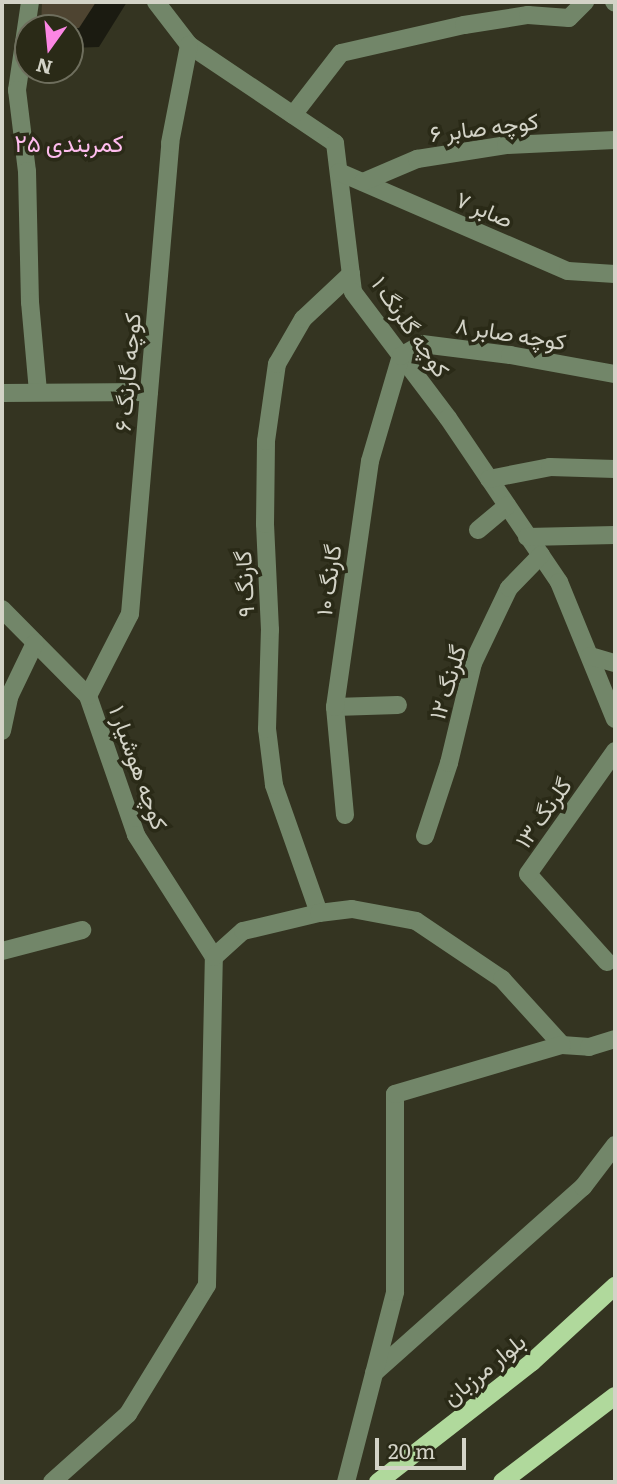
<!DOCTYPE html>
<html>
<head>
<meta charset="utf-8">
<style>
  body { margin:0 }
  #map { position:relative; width:617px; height:1484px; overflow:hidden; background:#343421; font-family:Literata,Vazirmatn,serif }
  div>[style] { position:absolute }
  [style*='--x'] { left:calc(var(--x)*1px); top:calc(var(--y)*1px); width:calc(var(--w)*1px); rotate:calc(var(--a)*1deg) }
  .shadow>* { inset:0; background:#0007 }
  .building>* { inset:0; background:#4e4431 }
  .minor>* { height:18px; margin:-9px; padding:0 9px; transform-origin:9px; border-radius:9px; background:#728669 }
  .major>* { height:18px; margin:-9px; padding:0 9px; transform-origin:9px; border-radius:9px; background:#b0d99c }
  span { translate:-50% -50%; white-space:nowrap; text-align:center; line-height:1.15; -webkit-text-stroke:7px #2a2a17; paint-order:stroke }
  .street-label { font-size:23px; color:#d3d3c7 }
  .neighbourhood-label { font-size:24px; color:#febcee }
  .frame { position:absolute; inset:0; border:4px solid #d3d3c7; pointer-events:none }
  .north { position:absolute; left:14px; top:14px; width:70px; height:70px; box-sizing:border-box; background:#2a2a17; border:2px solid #6e6e5d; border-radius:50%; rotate:195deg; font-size:19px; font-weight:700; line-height:28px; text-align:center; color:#d3d3c7 }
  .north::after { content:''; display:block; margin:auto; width:24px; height:32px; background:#fc86e4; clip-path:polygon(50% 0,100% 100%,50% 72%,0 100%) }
  .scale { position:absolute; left:375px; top:1438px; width:91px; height:32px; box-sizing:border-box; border:4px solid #d3d3c7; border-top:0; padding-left:9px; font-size:21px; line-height:24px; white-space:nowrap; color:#d3d3c7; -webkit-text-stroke:5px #2a2a17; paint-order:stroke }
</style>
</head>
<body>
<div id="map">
  <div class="shadow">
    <i style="clip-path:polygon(44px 2px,127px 2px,99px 47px,70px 48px,70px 28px,42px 28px)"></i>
  </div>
  <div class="building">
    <i style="clip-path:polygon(42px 2px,96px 2px,79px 28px,41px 28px)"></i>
  </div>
  <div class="minor">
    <i style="--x:30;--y:2;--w:89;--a:98.4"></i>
    <i style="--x:17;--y:90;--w:82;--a:83"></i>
    <i style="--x:27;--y:171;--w:131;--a:88.7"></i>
    <i style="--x:30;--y:302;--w:90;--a:84.9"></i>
    <i style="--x:156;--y:2;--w:54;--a:52.5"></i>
    <i style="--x:189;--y:45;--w:176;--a:33.9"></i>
    <i style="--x:335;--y:143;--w:150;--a:83.1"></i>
    <i style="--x:353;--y:292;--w:158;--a:53"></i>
    <i style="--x:448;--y:418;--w:198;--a:55.9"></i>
    <i style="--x:559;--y:582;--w:148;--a:67.8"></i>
    <i style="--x:614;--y:2;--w:1;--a:45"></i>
    <i style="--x:293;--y:115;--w:78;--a:-52.3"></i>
    <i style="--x:341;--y:53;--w:126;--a:-12.8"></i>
    <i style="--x:464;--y:25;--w:65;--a:-8.9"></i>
    <i style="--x:528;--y:15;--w:41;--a:4.2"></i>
    <i style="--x:569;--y:18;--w:23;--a:-45"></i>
    <i style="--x:339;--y:172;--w:249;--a:23.4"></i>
    <i style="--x:568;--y:271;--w:47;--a:3.7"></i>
    <i style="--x:363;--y:182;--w:59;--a:-23.1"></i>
    <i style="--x:417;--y:159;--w:90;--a:-8.9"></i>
    <i style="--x:506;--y:145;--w:109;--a:-2.6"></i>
    <i style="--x:2;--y:393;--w:147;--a:-0.4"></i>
    <i style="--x:489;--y:479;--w:62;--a:-11.1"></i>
    <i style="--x:550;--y:467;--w:65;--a:1.8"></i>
    <i style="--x:478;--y:530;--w:38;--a:-40"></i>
    <i style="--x:527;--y:537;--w:88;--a:-1.3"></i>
    <i style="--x:2;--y:609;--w:122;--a:45.3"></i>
    <i style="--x:88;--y:696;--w:147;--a:70.9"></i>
    <i style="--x:136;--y:835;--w:145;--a:57.4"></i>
    <i style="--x:590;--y:656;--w:26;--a:16"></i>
    <i style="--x:88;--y:696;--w:92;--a:-62.9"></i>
    <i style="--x:130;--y:614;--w:473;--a:-85.1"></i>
    <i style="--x:170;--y:143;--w:100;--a:-79"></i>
    <i style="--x:335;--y:707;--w:63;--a:-1.8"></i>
    <i style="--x:2;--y:731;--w:35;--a:-78"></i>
    <i style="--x:9;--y:697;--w:60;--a:-64.3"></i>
    <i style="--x:345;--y:815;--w:108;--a:-95.3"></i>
    <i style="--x:335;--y:707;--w:248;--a:-81.9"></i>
    <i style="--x:370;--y:461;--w:109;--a:-73.6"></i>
    <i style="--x:401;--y:356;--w:24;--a:-30"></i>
    <i style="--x:422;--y:344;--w:89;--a:7.1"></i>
    <i style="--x:510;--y:355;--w:107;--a:10.3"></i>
    <i style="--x:425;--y:836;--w:77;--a:-71.8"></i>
    <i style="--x:449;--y:763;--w:103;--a:-76.5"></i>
    <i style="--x:473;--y:663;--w:83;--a:-64.4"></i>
    <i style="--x:509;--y:588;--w:46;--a:-45.9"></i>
    <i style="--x:319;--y:913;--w:136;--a:-109.4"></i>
    <i style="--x:274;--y:785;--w:56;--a:-97.1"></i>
    <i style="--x:267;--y:729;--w:99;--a:-88.3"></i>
    <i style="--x:270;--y:630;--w:106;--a:-92.7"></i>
    <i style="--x:265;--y:524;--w:83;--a:-89.3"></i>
    <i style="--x:266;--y:441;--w:78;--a:-81.9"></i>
    <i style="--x:277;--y:364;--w:52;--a:-60"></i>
    <i style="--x:303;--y:319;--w:66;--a:-43.2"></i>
    <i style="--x:2;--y:951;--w:83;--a:-14.7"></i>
    <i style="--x:607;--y:962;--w:118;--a:-131.9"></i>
    <i style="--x:528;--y:874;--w:151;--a:-54.7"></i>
    <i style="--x:374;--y:1373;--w:280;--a:-41.7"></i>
    <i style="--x:583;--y:1187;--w:53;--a:-52.7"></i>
    <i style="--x:52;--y:1482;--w:102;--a:-41.8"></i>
    <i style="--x:128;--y:1414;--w:151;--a:-58.5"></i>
    <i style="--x:207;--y:1285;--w:328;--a:-88.8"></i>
    <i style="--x:214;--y:957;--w:39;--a:-42"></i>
    <i style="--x:243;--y:931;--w:78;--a:-13.3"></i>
    <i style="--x:319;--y:913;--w:33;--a:-7"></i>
    <i style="--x:352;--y:909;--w:65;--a:10.6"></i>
    <i style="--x:416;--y:921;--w:104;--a:34"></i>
    <i style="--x:502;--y:979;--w:89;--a:47.7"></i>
    <i style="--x:562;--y:1045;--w:27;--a:4"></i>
    <i style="--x:589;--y:1047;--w:27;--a:-17"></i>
    <i style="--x:346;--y:1482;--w:196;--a:-75.5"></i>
    <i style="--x:395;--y:1292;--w:198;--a:-90"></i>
    <i style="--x:395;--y:1094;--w:174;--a:-16.4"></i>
  </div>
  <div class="major">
    <i style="--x:378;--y:1482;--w:195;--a:-37.9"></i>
    <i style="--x:532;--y:1362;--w:113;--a:-42.5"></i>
    <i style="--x:502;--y:1482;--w:142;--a:-37.3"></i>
  </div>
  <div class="street-label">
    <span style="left:484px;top:126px;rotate:-7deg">کوچه صابر ۶</span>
    <span style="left:485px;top:208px;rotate:23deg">صابر ۷</span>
    <span style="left:412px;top:326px;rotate:55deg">کوچه گلرنگ ۱</span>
    <span style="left:511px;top:332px;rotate:9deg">کوچه صابر ۸</span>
    <span style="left:126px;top:372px;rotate:-85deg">کوچه گارنگ ۶</span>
    <span style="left:327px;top:580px;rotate:-82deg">گارنگ ۱۰</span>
    <span style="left:243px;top:584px;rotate:-93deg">گارنگ ۹</span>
    <span style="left:446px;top:682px;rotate:-73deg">گلرنگ ۱۲</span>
    <span style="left:140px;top:767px;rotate:70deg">کوچه هوشیار ۱</span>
    <span style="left:542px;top:812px;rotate:-55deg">گلرنگ ۱۳</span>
    <span style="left:483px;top:1368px;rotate:-39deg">بلوار مرزبان</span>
  </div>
  <div class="neighbourhood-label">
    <span style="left:69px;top:142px">کمربندی ۲۵</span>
  </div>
  <div class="frame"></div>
  <div class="north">N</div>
  <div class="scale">20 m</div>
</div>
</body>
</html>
